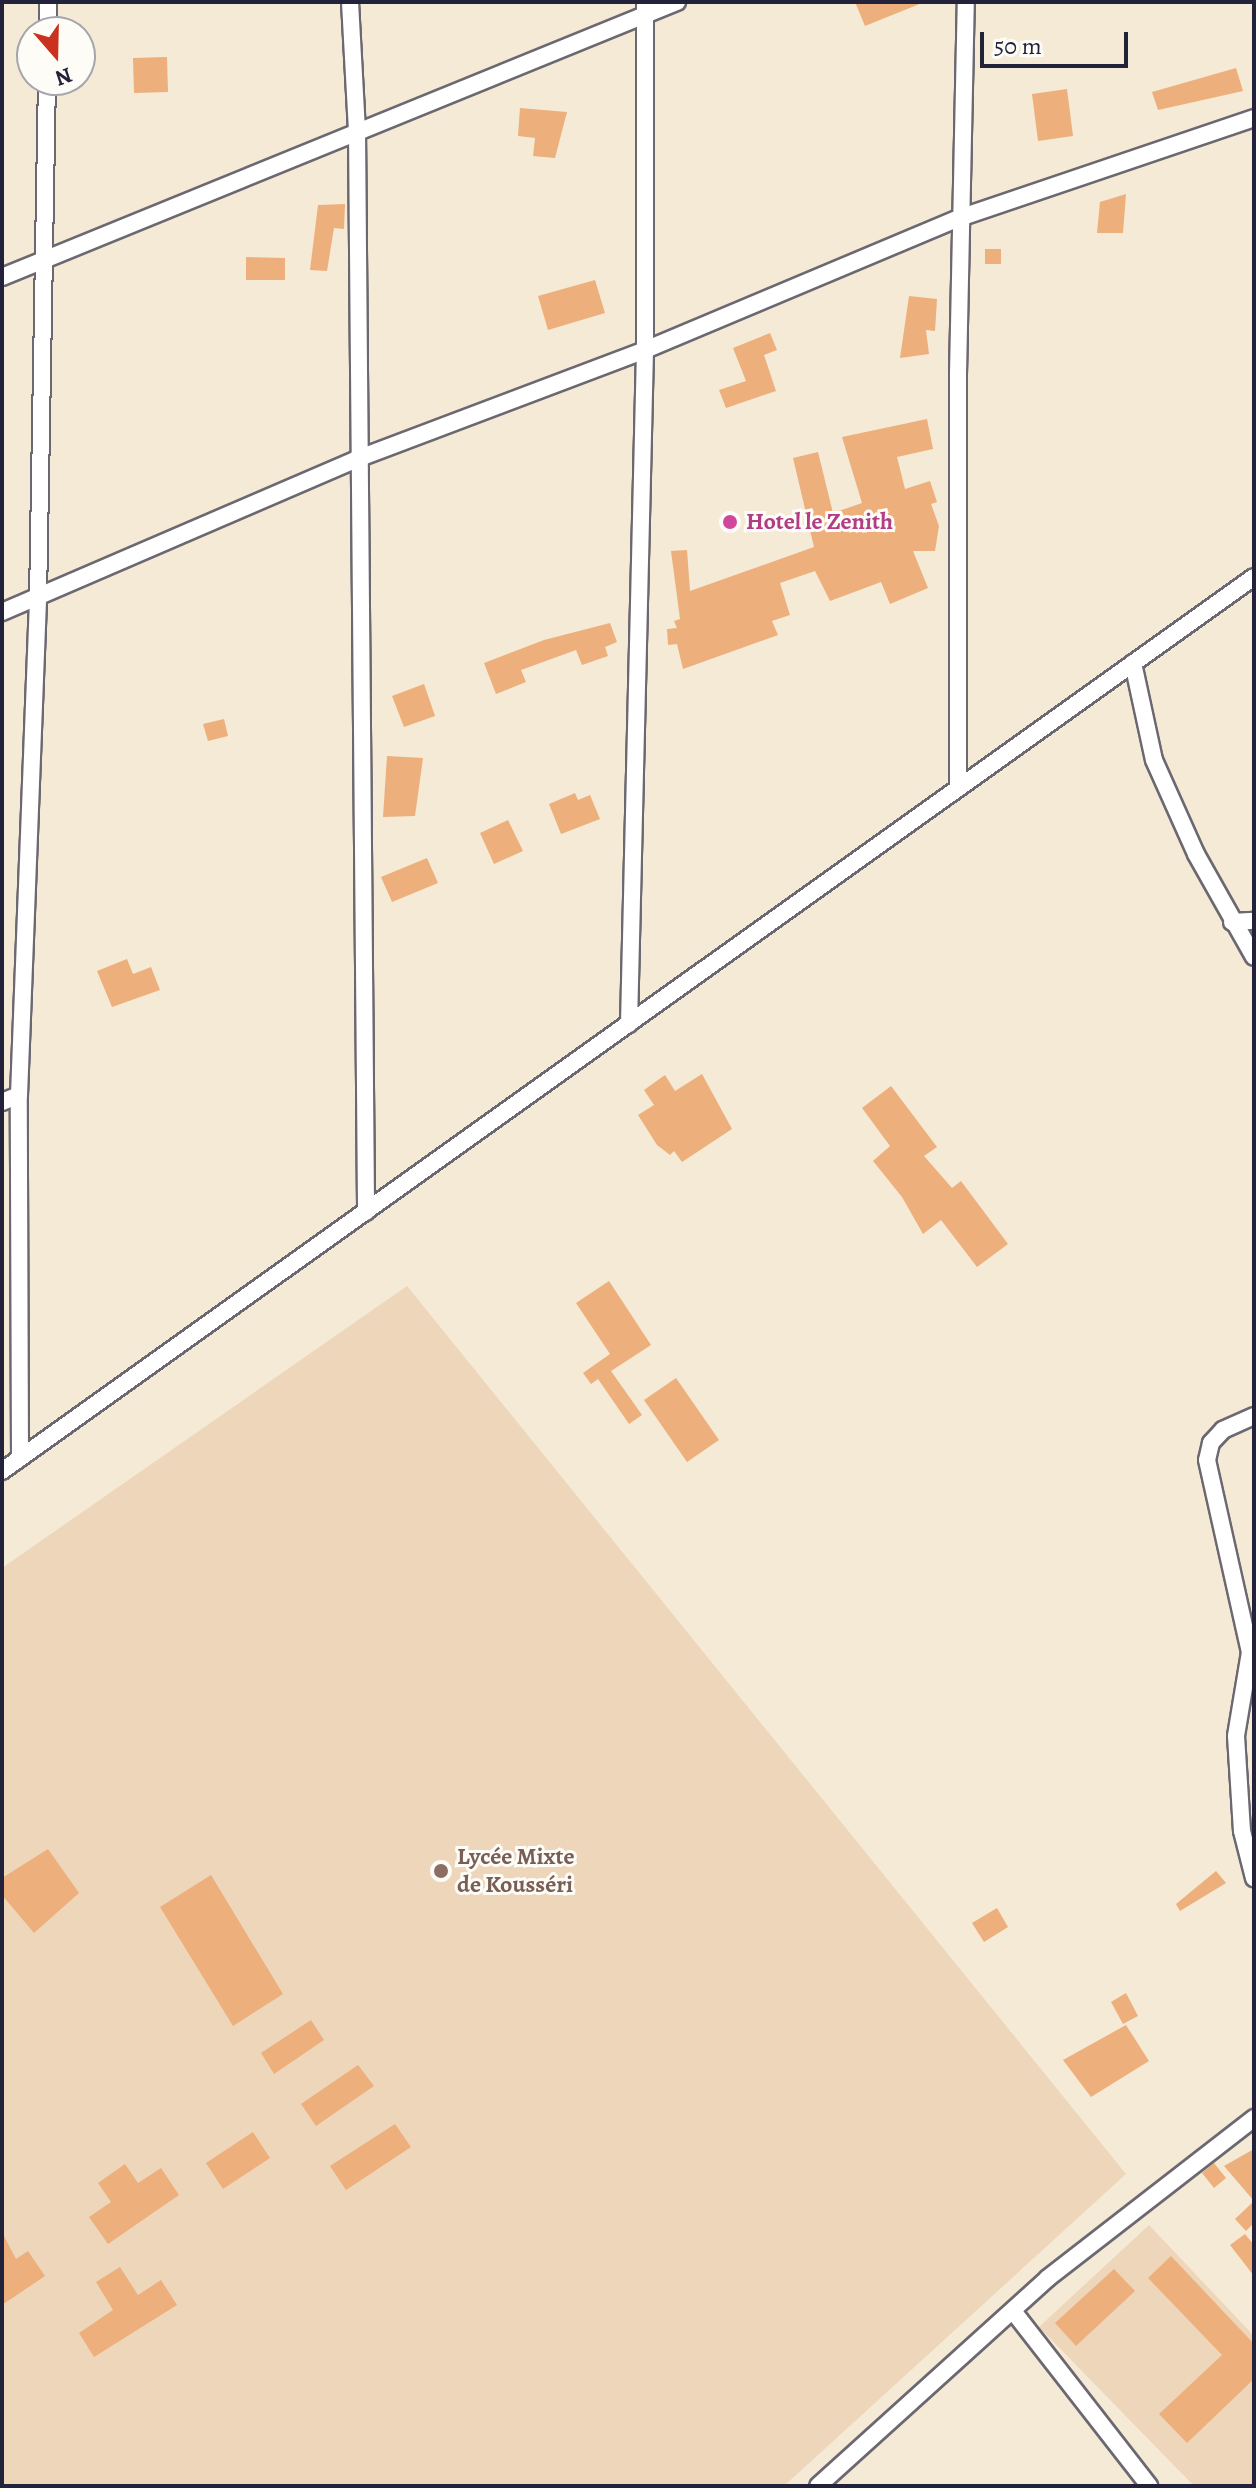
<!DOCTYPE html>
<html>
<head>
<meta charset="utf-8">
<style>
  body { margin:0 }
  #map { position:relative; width:1256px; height:2488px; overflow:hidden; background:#f5ead5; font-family:Alegreya,serif }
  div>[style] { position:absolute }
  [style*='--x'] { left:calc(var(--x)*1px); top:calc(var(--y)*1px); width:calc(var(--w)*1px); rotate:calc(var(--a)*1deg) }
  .built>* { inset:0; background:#eed6bb }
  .building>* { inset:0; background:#edaf7c }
  .roads { filter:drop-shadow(2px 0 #6c6871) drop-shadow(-2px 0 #6c6871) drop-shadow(0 2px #6c6871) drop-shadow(0 -2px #6c6871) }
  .minor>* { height:16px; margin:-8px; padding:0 8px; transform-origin:8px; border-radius:8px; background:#fff }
  .dots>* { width:22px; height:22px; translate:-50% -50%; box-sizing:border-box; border:4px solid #fdfcf7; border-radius:50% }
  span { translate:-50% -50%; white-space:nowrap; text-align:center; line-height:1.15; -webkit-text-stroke:6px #fdfcf7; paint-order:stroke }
  .hotel-label { font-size:24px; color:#b23c85; font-weight:700 }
  .left { translate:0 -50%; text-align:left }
  .education-label { font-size:24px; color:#785e54; font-weight:700 }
  .frame { position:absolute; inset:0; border:4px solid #22223b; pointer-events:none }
  .north { position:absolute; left:16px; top:16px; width:80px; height:80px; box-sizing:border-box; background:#fdfcf7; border:2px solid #a5a5ac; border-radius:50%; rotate:160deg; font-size:22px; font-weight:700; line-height:32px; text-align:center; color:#22223b }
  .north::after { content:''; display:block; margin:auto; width:28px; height:36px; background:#c8321e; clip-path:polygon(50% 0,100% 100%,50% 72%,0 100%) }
  .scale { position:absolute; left:980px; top:32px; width:148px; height:36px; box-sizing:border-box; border:4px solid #22223b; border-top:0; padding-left:10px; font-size:24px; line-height:28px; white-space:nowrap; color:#22223b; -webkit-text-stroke:6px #fdfcf7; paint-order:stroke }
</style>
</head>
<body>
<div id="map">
  <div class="built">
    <i style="clip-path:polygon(407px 1286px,1126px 2174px,784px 2486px,2px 2486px,2px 1568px)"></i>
    <i style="clip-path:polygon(1149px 2225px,1254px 2336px,1254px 2486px,1194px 2486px,1039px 2327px)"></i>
  </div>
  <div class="building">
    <i style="clip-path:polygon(855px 2px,922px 2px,922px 3px,865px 26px)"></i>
    <i style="clip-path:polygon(167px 57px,168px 92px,134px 93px,133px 58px)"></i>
    <i style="clip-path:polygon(1236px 68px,1243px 91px,1158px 110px,1152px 92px)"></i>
    <i style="clip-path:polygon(1067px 89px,1073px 136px,1038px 141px,1032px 94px)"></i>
    <i style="clip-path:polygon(520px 108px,567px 112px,555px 158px,533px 156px,535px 138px,518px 136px)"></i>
    <i style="clip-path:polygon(1126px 194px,1123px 233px,1097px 233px,1100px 202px)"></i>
    <i style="clip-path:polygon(345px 204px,344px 229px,334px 228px,327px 271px,310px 270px,318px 205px)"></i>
    <i style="clip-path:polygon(985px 249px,1001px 249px,1001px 264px,985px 264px)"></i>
    <i style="clip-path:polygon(246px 257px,285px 258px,285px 280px,246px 280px)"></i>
    <i style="clip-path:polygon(595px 280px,605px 313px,548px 330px,538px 296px)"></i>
    <i style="clip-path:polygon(909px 296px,937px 299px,935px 331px,926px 330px,929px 354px,900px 358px)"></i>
    <i style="clip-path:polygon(770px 333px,777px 350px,764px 355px,776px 391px,726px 408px,719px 390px,746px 381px,733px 348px)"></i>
    <i style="clip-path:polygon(927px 419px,933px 449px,897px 457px,905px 489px,930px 481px,937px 502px,931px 504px,939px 526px,935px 551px,913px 551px,928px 588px,890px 604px,881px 582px,830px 601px,815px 571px,780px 583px,790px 615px,772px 621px,778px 635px,683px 669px,677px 644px,668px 645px,667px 629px,677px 628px,674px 621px,680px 619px,671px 551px,687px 550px,690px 591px,814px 547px,793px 458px,818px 452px,833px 513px,862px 503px,842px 437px)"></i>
    <i style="clip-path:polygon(610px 623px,617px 642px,605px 647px,608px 656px,582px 665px,576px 650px,521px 670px,526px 682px,496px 694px,484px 663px,544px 640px)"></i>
    <i style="clip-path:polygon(424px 684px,435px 716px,404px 727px,392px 696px)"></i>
    <i style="clip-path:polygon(224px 719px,228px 736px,208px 741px,203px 724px)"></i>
    <i style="clip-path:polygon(387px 756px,423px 758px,415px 816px,383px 817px)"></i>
    <i style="clip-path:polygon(575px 793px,578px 800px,590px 795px,600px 819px,561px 834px,549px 804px)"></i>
    <i style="clip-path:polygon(508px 820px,523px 851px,494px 864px,480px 833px)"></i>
    <i style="clip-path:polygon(427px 858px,438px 883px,392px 902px,381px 877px)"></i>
    <i style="clip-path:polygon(127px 959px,133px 974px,151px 967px,160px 990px,112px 1007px,97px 971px)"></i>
    <i style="clip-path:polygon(702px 1074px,732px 1129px,682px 1162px,674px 1151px,670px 1155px,657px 1145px,638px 1115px,654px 1105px,644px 1090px,665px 1075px,675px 1091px)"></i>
    <i style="clip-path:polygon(891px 1086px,937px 1147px,924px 1156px,952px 1188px,961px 1181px,1008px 1244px,977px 1267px,941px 1220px,923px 1234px,902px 1197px,873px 1161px,890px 1146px,862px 1108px)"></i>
    <i style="clip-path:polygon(609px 1281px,651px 1345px,611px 1371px,642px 1415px,629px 1424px,598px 1379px,591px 1384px,583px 1373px,610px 1354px,576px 1303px)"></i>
    <i style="clip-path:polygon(676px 1378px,719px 1440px,687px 1462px,644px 1400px)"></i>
    <i style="clip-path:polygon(48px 1849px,79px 1893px,34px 1933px,2px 1895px,2px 1878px)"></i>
    <i style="clip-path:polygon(1216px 1871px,1226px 1883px,1180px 1911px,1176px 1904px)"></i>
    <i style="clip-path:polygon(211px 1875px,283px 1994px,233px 2026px,160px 1907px)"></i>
    <i style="clip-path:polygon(997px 1908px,1008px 1927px,984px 1942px,972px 1923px)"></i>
    <i style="clip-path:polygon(1126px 1993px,1138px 2016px,1123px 2024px,1111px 2002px)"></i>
    <i style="clip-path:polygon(311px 2020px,324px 2040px,274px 2074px,261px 2053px)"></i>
    <i style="clip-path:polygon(1126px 2025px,1149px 2061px,1091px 2097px,1063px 2060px)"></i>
    <i style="clip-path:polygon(358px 2065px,374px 2086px,316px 2126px,301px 2104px)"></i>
    <i style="clip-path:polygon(395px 2124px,411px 2147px,346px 2190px,330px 2166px)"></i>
    <i style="clip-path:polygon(253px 2132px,270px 2158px,223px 2189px,206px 2163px)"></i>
    <i style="clip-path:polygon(1254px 2149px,1254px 2201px,1224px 2166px)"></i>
    <i style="clip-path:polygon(1214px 2163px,1226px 2178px,1214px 2188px,1202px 2173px)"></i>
    <i style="clip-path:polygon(125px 2164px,138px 2183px,161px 2168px,179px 2195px,108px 2244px,89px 2217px,111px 2202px,98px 2183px)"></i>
    <i style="clip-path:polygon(1254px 2201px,1254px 2223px,1246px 2231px,1235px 2219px)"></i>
    <i style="clip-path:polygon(2px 2232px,16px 2259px,28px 2251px,45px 2276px,2px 2305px)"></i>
    <i style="clip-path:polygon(1245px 2234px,1254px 2245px,1254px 2276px,1230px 2245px)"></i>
    <i style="clip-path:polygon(1171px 2256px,1254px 2344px,1254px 2379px,1187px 2443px,1159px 2414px,1222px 2355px,1148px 2278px)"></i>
    <i style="clip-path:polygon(120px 2267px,138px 2295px,161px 2280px,177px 2305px,94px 2357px,79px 2333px,113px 2310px,96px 2282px)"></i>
    <i style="clip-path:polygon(1114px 2269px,1135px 2291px,1076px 2346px,1055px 2323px)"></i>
  </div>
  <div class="roads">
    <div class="minor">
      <i style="--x:350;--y:2;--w:128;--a:86.9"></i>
      <i style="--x:357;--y:130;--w:1082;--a:89.52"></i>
      <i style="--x:48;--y:32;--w:30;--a:-90"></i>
      <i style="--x:2;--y:277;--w:729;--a:-22.17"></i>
      <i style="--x:2;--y:612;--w:387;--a:-23.3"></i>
      <i style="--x:357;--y:459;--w:308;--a:-20.7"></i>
      <i style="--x:645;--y:350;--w:344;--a:-22.8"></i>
      <i style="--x:962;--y:217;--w:308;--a:-18.7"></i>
      <i style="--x:1133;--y:663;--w:99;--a:77.8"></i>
      <i style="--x:1154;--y:760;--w:103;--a:65.9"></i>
      <i style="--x:1196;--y:854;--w:118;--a:60.6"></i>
      <i style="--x:958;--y:788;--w:414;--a:-90"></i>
      <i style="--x:958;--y:374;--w:372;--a:-88.8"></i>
      <i style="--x:1232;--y:922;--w:22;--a:-3"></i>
      <i style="--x:629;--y:1024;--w:674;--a:-88.64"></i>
      <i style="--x:645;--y:350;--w:348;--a:-90"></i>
      <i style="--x:2;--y:1102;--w:18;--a:-22"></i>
      <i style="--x:1254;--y:1416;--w:34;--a:156"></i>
      <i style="--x:1223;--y:1430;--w:18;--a:133"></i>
      <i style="--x:1211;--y:1443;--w:17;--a:103"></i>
      <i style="--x:1207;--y:1460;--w:197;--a:77.4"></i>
      <i style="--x:1250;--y:1652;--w:85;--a:99.5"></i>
      <i style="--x:1236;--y:1736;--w:95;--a:86.4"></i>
      <i style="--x:1242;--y:1831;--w:49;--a:75.7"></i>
      <i style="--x:20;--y:1458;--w:363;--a:-90.2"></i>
      <i style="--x:19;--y:1095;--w:496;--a:-87.8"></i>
      <i style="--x:38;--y:599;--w:519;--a:-89.01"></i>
      <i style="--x:2;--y:1471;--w:1538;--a:-35.53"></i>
      <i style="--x:1013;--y:2311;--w:222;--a:52.1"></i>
      <i style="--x:818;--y:2486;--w:310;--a:-42.1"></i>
      <i style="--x:1048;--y:2278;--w:261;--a:-37.8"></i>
    </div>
  </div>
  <div class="dots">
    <i style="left:730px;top:522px;background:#d1479c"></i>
    <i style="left:441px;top:1871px;background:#8d6e63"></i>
  </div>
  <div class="hotel-label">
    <span class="left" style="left:746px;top:522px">Hotel le Zenith</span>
  </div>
  <div class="education-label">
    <span class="left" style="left:457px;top:1871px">Lycée Mixte<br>de Kousséri</span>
  </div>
  <div class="frame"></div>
  <div class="north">N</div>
  <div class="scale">50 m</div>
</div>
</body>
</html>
